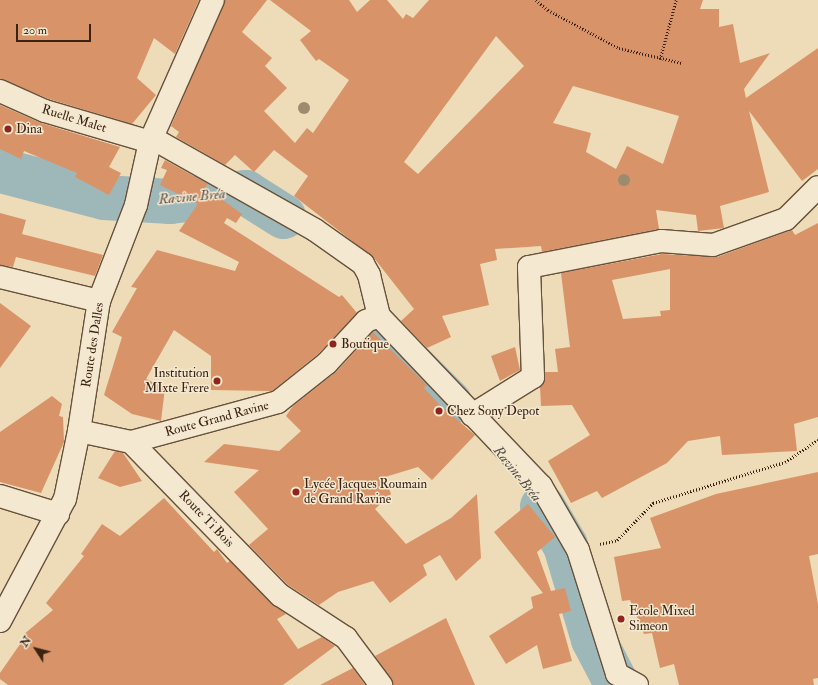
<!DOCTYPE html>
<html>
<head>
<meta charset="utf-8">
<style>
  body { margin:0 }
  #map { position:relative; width:818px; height:685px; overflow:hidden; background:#eedbb7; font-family:"IM FELL Double Pica",serif }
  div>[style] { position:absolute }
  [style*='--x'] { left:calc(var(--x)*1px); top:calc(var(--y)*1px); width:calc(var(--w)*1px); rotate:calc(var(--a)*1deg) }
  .river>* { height:45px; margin:-22.5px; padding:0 22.5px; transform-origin:22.5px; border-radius:22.5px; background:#9eb8b9 }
  .building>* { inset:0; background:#d89368 }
  .path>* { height:2.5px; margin-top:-1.25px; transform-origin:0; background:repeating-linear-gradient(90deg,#3a2313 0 1px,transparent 0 3px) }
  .roads { filter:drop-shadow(1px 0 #67513c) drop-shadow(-1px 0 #67513c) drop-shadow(0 1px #67513c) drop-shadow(0 -1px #67513c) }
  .minor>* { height:22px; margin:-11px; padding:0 11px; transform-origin:11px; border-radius:11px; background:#f4e8d0 }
  .trees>* { width:12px; height:12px; margin:-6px; border-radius:50%; background:#9c8b6e }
  .dots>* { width:11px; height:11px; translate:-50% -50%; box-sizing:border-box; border:2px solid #f4e8d0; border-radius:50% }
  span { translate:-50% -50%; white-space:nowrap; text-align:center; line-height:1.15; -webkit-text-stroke:3px #f4e8d0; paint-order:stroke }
  .street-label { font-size:13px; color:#3a2313 }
  .poi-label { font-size:13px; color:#3a2313 }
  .left { translate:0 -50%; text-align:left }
  .right { translate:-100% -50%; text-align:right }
  .water-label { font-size:14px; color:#585045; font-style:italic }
  .north { position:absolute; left:16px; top:629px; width:40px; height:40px; -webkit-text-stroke:3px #f4e8d0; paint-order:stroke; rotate:306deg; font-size:11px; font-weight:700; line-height:16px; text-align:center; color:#3a2313 }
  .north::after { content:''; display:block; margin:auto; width:14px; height:18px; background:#3a2313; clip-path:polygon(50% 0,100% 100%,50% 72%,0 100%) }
  .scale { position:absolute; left:16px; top:24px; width:75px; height:18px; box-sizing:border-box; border:2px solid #3a2313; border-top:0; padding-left:5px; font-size:12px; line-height:14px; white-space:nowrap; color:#3a2313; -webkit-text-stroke:3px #f4e8d0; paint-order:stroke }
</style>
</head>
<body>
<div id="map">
  <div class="river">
    <i style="--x:0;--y:170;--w:107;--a:14.6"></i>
    <i style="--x:104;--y:197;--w:66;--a:3.5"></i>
    <i style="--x:170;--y:201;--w:76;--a:-6.8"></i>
    <i style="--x:245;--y:192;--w:45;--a:32.3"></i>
    <i style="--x:387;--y:340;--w:88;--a:45"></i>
    <i style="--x:542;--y:506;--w:45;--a:59.5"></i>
    <i style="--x:565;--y:545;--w:98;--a:73.4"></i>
    <i style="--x:593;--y:639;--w:52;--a:62.4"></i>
  </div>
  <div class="building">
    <i style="clip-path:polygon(0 0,199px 0,175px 54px,154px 38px,137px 78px,156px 95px,132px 124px,49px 99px,0 79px)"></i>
    <i style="clip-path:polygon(evenodd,225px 0,267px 0,242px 32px,272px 58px,265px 66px,287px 88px,264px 111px,295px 143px,307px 128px,313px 133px,349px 80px,319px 59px,316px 61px,300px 40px,311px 31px,270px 0,349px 0,357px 12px,370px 0,387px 0,403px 19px,406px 14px,413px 18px,429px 0,703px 0,700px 9px,719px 9px,719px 27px,733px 24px,740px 63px,770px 53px,744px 89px,746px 98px,818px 48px,818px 169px,802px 181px,749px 111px,769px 192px,720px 206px,724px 228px,698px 231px,696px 215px,656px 210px,659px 229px,542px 252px,541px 246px,495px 249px,497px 260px,480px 264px,489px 305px,442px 316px,451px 337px,427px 348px,401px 321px,414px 309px,374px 258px,294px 196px,308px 176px,274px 150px,254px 172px,235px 155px,225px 165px,176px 137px,179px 132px,171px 126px,225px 0,496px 36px,524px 66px,418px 174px,404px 162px,496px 36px,225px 0,573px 86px,679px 116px,663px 164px,627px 146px,616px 169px,586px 152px,591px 133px,553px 123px,573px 86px)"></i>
    <i style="clip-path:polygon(0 105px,41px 123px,120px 147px,109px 167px,121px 173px,109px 195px,75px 177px,77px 173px,24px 151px,21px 159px,0 149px)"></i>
    <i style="clip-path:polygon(165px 160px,208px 184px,205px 187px,242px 214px,236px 223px,227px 218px,224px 223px,339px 297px,342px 295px,357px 313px,318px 354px,272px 391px,211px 390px,211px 356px,174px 330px,146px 379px,165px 388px,161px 421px,132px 414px,104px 395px,122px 337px,112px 332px,137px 288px,131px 287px,157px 250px,235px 271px,239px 262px,179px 231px,198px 204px,160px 185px,167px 170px,161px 168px)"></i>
    <i style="clip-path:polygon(0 213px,26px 220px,22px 234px,103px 255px,95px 276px,16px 257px,13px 267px,0 265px)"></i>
    <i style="clip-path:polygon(evenodd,818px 223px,818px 417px,794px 424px,797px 451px,722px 455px,720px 436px,688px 441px,667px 463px,602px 498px,597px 491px,571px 503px,548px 461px,590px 435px,572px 405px,541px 406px,540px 387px,545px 372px,558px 372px,555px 349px,570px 347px,561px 273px,662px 254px,717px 257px,792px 230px,795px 235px,818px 223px,670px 269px,670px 310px,660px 311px,661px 316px,623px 319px,612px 280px,670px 269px)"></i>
    <i style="clip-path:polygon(0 303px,31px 326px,0 368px)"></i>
    <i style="clip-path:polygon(373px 332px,427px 385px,424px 388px,440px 405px,475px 435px,432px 480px,418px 467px,385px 477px,391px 494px,375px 509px,406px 544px,451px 518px,477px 494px,481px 558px,456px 581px,440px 555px,423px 565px,427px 575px,390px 603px,373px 581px,338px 592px,319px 605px,288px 585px,249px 545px,268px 529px,234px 492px,259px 470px,204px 462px,224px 444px,279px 451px,301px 431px,286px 416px,293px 406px,336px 372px)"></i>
    <i style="clip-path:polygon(515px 347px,520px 370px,500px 381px,491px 356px)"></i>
    <i style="clip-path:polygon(52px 396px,62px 404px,59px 416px,63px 417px,64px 442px,41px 493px,0 482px,0 432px)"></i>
    <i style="clip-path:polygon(115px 451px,123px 453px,142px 481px,120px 487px,98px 478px)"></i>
    <i style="clip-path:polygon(818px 472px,818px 554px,809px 556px,818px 604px,818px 678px,813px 679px,814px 685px,679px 685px,674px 664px,660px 668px,652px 633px,644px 634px,630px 600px,622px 601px,614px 557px,661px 548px,650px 518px,716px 494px)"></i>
    <i style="clip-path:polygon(164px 498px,214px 552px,217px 549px,227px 563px,230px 561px,286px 614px,277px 619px,298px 649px,322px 637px,335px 646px,283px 685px,8px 685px,0 679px,0 673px,25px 637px,23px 635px,53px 610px,46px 603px,84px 556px,81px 554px,102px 524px,120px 536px)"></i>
    <i style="clip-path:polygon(528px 504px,555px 537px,537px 552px,551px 591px,565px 588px,571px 611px,559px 614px,572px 661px,543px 669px,537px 645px,506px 664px,489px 636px,533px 608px,531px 597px,543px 593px,494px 532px)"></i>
    <i style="clip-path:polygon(446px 618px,475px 685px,393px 685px,375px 656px)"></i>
    <i style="clip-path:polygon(353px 668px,365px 685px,320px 685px)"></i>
  </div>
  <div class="path">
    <i style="--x:536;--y:0;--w:16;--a:40"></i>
    <i style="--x:548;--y:10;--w:81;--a:28.2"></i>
    <i style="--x:619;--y:48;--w:65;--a:13.4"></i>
    <i style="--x:660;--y:59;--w:61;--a:-74.8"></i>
    <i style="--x:600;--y:544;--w:17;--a:-13"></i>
    <i style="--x:617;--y:540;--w:52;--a:-45.8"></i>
    <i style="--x:653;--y:503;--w:138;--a:-17.3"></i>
    <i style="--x:785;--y:462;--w:40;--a:-34"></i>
  </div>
  <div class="roads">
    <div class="minor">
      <i style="--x:0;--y:91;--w:49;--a:24"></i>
      <i style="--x:45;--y:111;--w:109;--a:16.4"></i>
      <i style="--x:152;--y:138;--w:187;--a:29.4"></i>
      <i style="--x:315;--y:230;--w:59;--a:35.3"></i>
      <i style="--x:363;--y:264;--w:13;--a:61"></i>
      <i style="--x:369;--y:275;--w:42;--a:76.3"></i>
      <i style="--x:0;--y:277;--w:102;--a:13.6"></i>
      <i style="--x:472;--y:415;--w:72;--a:-31.9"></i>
      <i style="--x:533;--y:377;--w:110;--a:-92.1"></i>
      <i style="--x:529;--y:267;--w:135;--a:-11.1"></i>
      <i style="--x:661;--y:241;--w:52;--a:4.4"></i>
      <i style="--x:713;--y:245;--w:77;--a:-19.6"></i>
      <i style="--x:786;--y:219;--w:45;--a:-45"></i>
      <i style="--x:79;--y:431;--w:53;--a:11.9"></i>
      <i style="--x:131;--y:442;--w:152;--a:-15.2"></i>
      <i style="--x:278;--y:402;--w:63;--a:-38.5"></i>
      <i style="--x:327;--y:363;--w:57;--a:-47.1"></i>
      <i style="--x:366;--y:321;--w:14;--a:-21"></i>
      <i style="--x:379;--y:316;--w:235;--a:46.4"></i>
      <i style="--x:541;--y:486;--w:74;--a:60"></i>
      <i style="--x:578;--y:550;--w:130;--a:72.5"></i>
      <i style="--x:617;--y:674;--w:23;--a:29"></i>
      <i style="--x:131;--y:442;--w:214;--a:45.8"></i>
      <i style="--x:280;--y:595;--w:79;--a:33.1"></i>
      <i style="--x:346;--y:638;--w:59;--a:53.3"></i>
      <i style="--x:0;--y:496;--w:61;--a:17.2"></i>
      <i style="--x:0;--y:621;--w:138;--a:-62"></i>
      <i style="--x:65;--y:499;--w:69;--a:-78.4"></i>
      <i style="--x:79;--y:431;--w:132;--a:-81.3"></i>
      <i style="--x:99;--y:301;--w:103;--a:-68.9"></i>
      <i style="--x:136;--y:205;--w:65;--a:-77.5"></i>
      <i style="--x:150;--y:142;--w:155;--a:-66.1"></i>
    </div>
  </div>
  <div class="trees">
    <i style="left:304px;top:108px"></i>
    <i style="left:624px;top:180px"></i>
  </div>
  <div class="dots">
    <i style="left:8px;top:129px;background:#8f2418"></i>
    <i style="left:333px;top:344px;background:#8f2418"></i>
    <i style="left:217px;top:381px;background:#8f2418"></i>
    <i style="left:439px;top:411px;background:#8f2418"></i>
    <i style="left:296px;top:492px;background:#8f2418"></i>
    <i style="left:621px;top:619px;background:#8f2418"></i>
  </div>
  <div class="street-label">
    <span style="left:74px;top:119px;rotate:17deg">Ruelle Malet</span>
    <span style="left:93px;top:345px;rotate:-81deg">Route des Dalles</span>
    <span style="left:217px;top:419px;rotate:-15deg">Route Grand Ravine</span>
    <span style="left:206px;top:519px;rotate:46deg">Route Ti Bois</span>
  </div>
  <div class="poi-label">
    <span class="left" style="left:16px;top:129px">Dina</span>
    <span class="left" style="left:341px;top:344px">Boutique</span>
    <span class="right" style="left:209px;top:381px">Institution<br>MIxte Frere</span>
    <span class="left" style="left:447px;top:411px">Chez Sony Depot</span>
    <span class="left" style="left:304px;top:492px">Lycée Jacques Roumain<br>de Grand Ravine</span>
    <span class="left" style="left:629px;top:619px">Ecole Mixed<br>Simeon</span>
  </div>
  <div class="water-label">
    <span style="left:192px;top:197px;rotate:-5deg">Ravine Bréa</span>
    <span style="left:517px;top:474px;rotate:51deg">Ravine Bréa</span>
  </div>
  <div class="north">N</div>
  <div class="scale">20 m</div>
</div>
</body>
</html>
